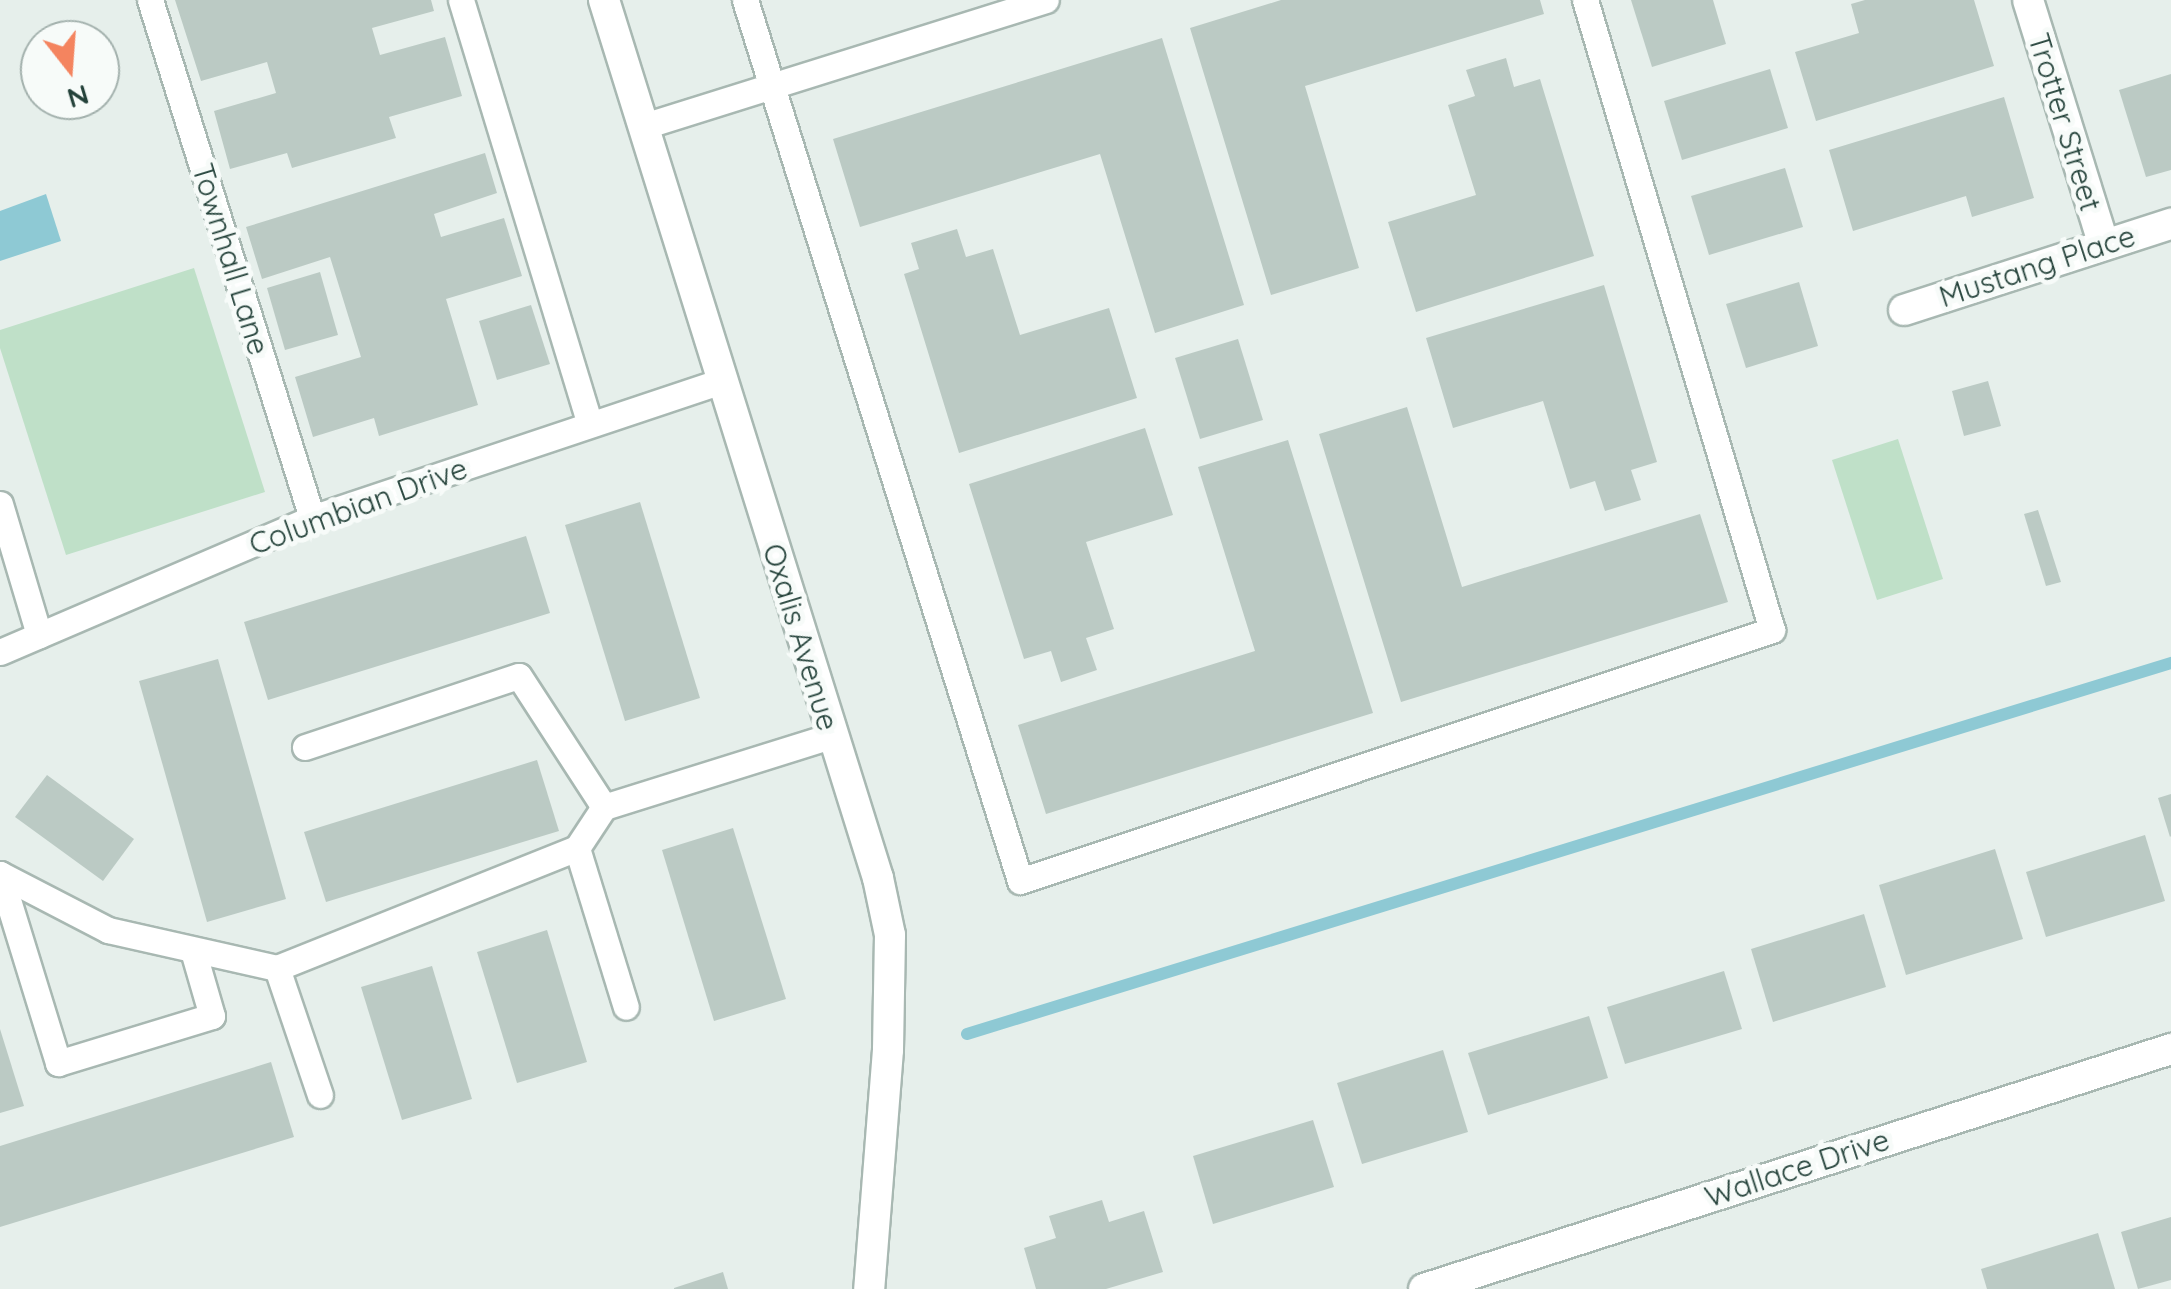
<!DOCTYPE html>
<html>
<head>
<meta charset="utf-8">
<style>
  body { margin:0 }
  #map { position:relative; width:2171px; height:1289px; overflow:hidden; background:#e6efeb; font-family:Quicksand,sans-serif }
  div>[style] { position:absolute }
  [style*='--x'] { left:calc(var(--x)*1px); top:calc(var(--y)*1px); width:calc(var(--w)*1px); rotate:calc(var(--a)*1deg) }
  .green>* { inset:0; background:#bfe0c8 }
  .water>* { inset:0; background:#8ec9d4 }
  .stream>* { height:12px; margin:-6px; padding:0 6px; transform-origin:6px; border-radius:6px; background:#8ec9d4 }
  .building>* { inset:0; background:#bbcac4 }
  .roads { filter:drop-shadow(2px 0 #a8b8b2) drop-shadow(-2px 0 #a8b8b2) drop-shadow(0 2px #a8b8b2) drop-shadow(0 -2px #a8b8b2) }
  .lane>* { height:25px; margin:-12.5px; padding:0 12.5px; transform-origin:12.5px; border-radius:12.5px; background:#fff }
  .street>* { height:30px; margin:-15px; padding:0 15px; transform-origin:15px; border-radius:15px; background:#fff }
  .secondary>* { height:30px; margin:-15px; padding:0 15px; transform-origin:15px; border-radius:15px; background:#fff }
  span { translate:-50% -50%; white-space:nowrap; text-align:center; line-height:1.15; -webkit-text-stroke:10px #f7fbf9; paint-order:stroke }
  .street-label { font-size:30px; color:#24423a }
  .north { position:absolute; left:20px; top:20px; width:100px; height:100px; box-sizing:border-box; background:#f7fbf9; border:2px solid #a3b1ad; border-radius:50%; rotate:163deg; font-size:28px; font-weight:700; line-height:40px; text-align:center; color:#24423a }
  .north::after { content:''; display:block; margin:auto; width:35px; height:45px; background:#f4845f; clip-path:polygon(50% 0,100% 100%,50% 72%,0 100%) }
</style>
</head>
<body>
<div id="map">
  <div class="green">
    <i style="clip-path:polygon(194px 268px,265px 492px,66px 555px,0 348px,0 330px)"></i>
    <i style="clip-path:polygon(1898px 439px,1943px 579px,1877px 600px,1832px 460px)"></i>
  </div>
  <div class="water">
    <i style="clip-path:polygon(46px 194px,61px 241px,0 261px,0 211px)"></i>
  </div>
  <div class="stream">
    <i style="--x:967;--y:1034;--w:1260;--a:-17.13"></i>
  </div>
  <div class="building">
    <i style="clip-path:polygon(175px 0,431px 0,434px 11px,372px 28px,380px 55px,445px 37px,462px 96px,389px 117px,396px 138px,292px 168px,287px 153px,230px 169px,214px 111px,276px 93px,267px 62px,201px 81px)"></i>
    <i style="clip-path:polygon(1281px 0,1540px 0,1544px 14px,1305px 86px,1359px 268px,1271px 295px,1190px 28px)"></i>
    <i style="clip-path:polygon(1631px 0,1713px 0,1726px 44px,1652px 67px)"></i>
    <i style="clip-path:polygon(1865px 0,1974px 0,1994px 66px,1816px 121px,1795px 52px,1859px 33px,1851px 4px)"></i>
    <i style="clip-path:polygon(1162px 38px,1244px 305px,1155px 333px,1100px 154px,860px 227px,833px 139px)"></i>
    <i style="clip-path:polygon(1506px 58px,1514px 87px,1540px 79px,1594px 256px,1416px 312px,1388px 222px,1476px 195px,1448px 105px,1475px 96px,1466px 70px)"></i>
    <i style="clip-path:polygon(1770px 69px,1788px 128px,1682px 160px,1664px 101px)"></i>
    <i style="clip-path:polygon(2171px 74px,2171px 170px,2146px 177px,2119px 90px)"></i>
    <i style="clip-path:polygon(2004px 97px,2034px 198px,1972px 217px,1966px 196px,1853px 231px,1829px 150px)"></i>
    <i style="clip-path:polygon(485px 153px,497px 193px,434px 214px,441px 237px,504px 218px,522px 276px,446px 299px,478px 405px,379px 436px,374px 418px,313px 437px,295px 377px,361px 357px,330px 257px,262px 279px,246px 227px)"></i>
    <i style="clip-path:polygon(1785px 168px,1803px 227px,1709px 255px,1691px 196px)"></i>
    <i style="clip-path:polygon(957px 229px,966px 257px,993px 249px,1020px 335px,1109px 308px,1137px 398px,959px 453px,904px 274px,919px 269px,911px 243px)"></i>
    <i style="clip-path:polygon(320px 272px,338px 335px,285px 350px,267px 288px)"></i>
    <i style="clip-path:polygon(1799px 282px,1818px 346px,1746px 368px,1726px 304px)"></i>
    <i style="clip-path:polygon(1604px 285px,1657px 462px,1631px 470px,1641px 500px,1605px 511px,1595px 481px,1570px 489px,1543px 401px,1453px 428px,1426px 338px)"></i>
    <i style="clip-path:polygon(531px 305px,550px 364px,497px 380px,479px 321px)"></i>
    <i style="clip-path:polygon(1238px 339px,1263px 420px,1200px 439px,1175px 358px)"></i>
    <i style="clip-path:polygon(1988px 381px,2001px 426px,1964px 436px,1952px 391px)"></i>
    <i style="clip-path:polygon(1407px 407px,1462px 587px,1700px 514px,1728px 602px,1401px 702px,1319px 434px)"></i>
    <i style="clip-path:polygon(1145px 428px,1173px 515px,1086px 542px,1114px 629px,1086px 638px,1097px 670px,1061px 682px,1051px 651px,1024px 659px,969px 484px)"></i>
    <i style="clip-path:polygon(1288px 440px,1373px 713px,1046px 814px,1018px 725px,1255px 651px,1198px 467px)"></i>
    <i style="clip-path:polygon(640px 502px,700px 698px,625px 721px,565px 525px)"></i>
    <i style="clip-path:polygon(2038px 510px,2061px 582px,2046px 586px,2024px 514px)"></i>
    <i style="clip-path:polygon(526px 536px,550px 613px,268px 700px,244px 622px)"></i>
    <i style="clip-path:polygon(218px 659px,286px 899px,207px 922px,139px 681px)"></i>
    <i style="clip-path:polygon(537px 760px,559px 831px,326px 902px,304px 832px)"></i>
    <i style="clip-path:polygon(47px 775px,134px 839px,103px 881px,15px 817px)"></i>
    <i style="clip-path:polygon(2171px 794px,2171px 836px,2170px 837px,2158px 798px)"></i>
    <i style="clip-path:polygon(733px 828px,786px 999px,714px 1021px,662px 850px)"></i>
    <i style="clip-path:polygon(2145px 835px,2165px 901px,2046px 937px,2026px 872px)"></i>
    <i style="clip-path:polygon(1995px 849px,2023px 939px,1906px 975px,1879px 885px)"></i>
    <i style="clip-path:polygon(1864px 914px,1886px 987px,1773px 1022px,1751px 949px)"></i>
    <i style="clip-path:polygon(547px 930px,587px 1062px,517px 1083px,477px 952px)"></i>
    <i style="clip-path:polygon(432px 966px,472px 1099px,402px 1120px,361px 987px)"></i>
    <i style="clip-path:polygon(1724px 971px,1742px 1029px,1625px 1064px,1607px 1007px)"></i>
    <i style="clip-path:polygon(1589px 1016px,1608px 1078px,1488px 1115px,1468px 1053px)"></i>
    <i style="clip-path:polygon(0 1029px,24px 1106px,0 1113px)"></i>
    <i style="clip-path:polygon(1443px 1050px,1468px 1132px,1362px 1164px,1337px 1083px)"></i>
    <i style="clip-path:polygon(271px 1062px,294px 1137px,0 1227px,0 1146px)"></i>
    <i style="clip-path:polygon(1313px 1120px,1334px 1187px,1213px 1224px,1193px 1156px)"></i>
    <i style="clip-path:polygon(1102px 1200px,1109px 1222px,1144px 1211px,1163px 1272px,1106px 1289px,1036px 1289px,1024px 1248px,1056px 1238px,1049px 1216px)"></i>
    <i style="clip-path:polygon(2171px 1217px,2171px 1280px,2138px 1289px,2121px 1232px)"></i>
    <i style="clip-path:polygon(2098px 1233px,2115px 1289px,1987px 1289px,1981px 1269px)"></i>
    <i style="clip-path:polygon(723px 1272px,728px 1289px,674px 1289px,674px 1288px)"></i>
  </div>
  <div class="roads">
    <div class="lane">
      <i style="--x:150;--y:0;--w:543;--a:72.63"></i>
      <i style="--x:461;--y:0;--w:443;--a:73.1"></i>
      <i style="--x:745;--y:0;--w:923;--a:72.66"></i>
      <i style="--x:1020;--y:881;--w:793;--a:-18.46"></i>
      <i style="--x:1772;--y:630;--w:657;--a:-106.53"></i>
      <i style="--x:644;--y:126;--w:421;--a:-17.4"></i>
      <i style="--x:0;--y:504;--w:137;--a:73.4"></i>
      <i style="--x:0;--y:652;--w:340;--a:-23.2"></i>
      <i style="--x:312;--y:518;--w:434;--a:-18.5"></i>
      <i style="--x:305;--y:747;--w:225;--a:-18.4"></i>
      <i style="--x:519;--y:676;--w:156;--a:57"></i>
      <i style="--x:577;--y:848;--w:166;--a:72.9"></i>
      <i style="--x:0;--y:874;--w:122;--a:27.4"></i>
      <i style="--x:108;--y:930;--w:173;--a:12.7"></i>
      <i style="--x:277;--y:968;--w:323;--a:-21.8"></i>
      <i style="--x:577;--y:848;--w:49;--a:-56.6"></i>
      <i style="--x:604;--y:807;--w:238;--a:-17.4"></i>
      <i style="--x:0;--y:874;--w:198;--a:72.9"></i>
      <i style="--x:58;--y:1063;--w:161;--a:-17"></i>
      <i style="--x:212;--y:1016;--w:65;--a:-106.2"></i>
      <i style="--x:277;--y:968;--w:134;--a:71.3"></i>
    </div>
    <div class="street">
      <i style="--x:2028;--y:0;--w:254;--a:72.8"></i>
      <i style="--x:1904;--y:310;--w:281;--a:-17.9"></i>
      <i style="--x:1424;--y:1289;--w:785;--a:-17.81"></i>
    </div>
    <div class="secondary">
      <i style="--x:604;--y:0;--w:920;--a:72.67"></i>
      <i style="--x:878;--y:878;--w:58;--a:78.1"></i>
      <i style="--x:890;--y:935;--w:115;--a:91"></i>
      <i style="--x:888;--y:1050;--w:240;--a:94.5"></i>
    </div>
  </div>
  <div class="street-label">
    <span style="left:2065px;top:122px;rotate:73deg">Trotter Street</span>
    <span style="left:231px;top:259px;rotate:73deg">Townhall Lane</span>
    <span style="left:2037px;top:266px;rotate:-18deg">Mustang Place</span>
    <span style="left:358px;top:506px;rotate:-20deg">Columbian Drive</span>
    <span style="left:801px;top:637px;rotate:73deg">Oxalis Avenue</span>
    <span style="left:1797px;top:1168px;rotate:-18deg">Wallace Drive</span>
  </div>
  <div class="north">N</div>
</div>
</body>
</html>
